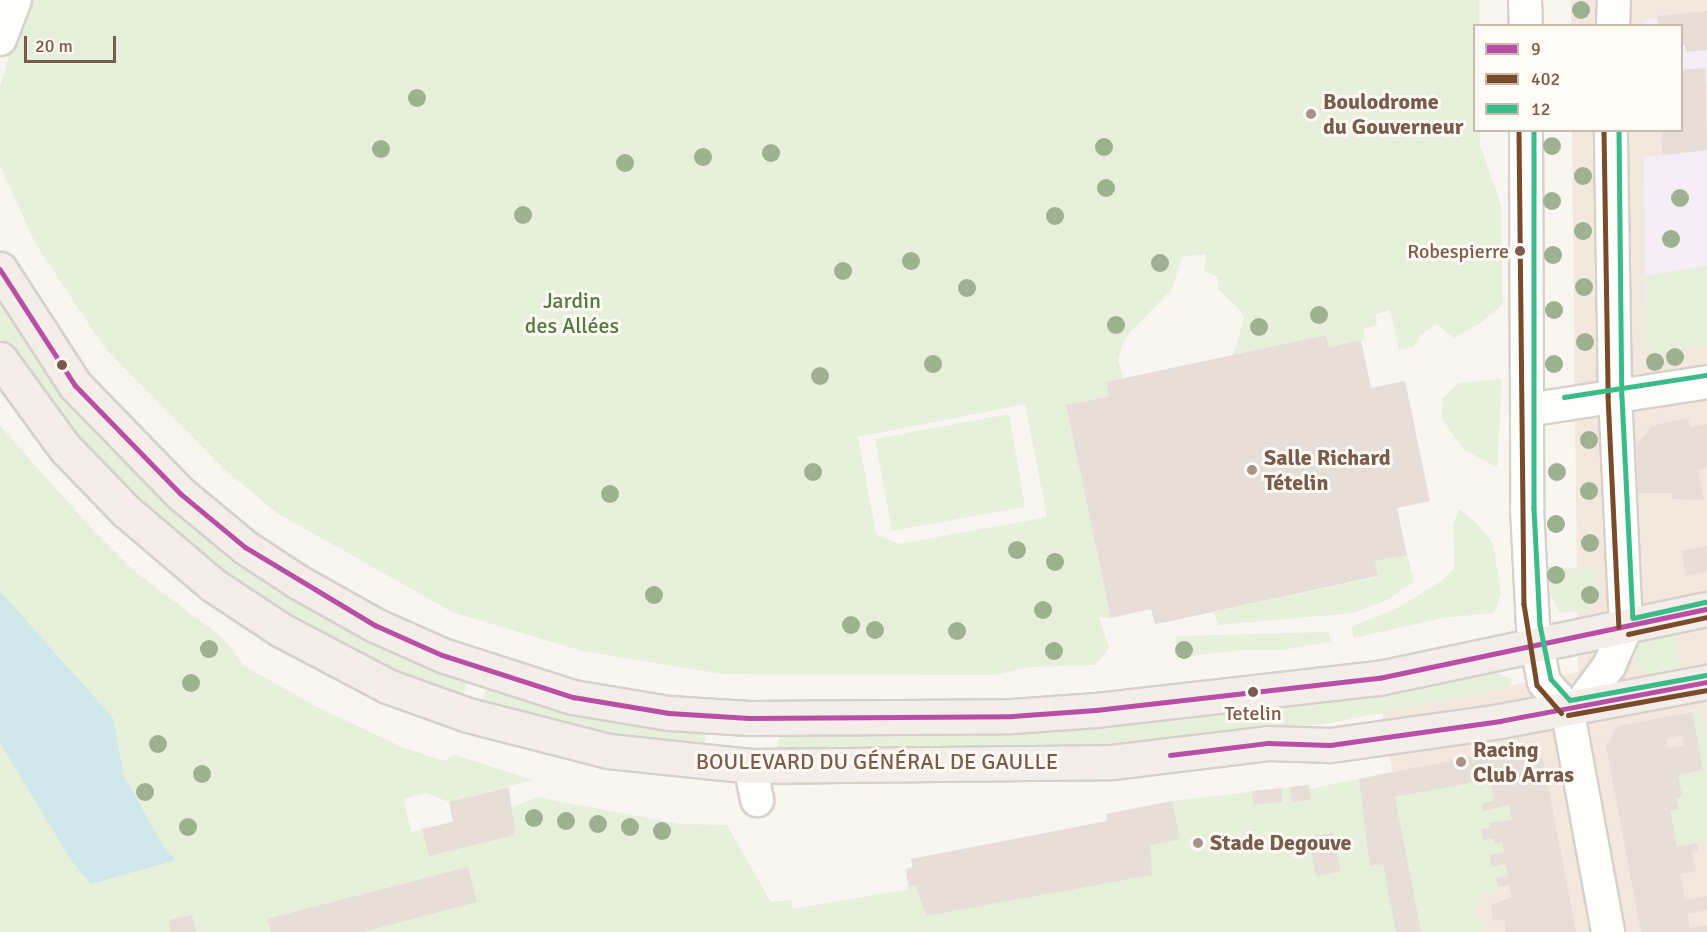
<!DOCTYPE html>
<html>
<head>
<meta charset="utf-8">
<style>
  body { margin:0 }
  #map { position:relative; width:1707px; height:932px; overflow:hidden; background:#f9f5f0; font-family:Signika,sans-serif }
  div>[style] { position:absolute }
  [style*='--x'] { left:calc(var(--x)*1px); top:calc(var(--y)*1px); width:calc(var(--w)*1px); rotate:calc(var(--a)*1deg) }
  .residential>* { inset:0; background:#f2e8de }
  .education>* { inset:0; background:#f6eef6 }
  .green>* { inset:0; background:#e7f0db }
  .water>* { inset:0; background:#d0e8ea }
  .building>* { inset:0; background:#e6ded7 }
  .roads { filter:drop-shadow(2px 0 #d7d1cb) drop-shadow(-2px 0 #d7d1cb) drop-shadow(0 2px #d7d1cb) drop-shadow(0 -2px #d7d1cb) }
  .minor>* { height:32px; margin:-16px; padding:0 16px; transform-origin:16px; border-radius:16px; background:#fefefd }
  .major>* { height:33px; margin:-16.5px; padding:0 16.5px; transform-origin:16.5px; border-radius:16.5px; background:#f3eee8 }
  .bus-1>* { height:4.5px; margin:-2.25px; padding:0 2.25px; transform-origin:2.25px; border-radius:2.25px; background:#b94ea7 }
  .bus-2>* { height:4.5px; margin:-2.25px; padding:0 2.25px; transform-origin:2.25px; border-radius:2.25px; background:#7a4b2a }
  .bus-3>* { height:4.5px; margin:-2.25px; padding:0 2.25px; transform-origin:2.25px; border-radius:2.25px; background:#3abb88 }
  .trees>* { width:18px; height:18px; margin:-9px; border-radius:50%; background:#9eb190 }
  .dots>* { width:16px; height:16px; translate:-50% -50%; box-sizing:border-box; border:3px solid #fffaf3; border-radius:50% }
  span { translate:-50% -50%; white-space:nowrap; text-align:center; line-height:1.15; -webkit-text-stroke:6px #fffaf3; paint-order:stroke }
  .bus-label { font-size:20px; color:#7a5c4d }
  .right { translate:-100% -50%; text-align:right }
  .poi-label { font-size:22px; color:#7a5c4d; font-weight:700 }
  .left { translate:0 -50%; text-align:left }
  .park-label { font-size:22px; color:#537a41 }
  .street-label { font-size:22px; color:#7a5c4d }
  .legend { position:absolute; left:1473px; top:24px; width:210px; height:108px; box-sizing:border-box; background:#fffaf3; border:2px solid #cabbb1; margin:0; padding:8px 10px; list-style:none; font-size:18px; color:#7a5c4d }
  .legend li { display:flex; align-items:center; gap:12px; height:30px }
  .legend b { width:30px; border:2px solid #cabbb1 }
  .scale { position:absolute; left:24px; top:36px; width:92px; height:27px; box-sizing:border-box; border:3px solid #7a5c4d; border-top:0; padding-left:8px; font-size:18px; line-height:21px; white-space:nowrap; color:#7a5c4d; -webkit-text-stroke:4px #fffaf3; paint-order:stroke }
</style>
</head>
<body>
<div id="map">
  <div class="residential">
    <i style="clip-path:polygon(1571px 0,1707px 0,1707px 932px,1421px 932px,1382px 712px,1578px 672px,1572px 131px,1682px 130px,1682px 26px,1571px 25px)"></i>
  </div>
  <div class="education">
    <i style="clip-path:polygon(1707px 11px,1707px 93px,1705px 68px,1682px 70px,1682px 26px,1643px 25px,1643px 20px)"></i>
    <i style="clip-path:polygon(1707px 150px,1707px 344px,1653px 354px,1646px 349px,1644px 157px)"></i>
  </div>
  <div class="green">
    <i style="clip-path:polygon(evenodd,25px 0,1479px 0,1479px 25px,1474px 26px,1474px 130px,1480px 131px,1480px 145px,1501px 205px,1503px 304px,1479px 324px,1454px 338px,1437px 324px,1420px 335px,1413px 347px,1399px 350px,1390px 310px,1375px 314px,1377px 325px,1363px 329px,1365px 339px,1329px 347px,1326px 335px,1233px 355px,1244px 319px,1241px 311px,1219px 290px,1217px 277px,1204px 270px,1206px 254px,1182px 257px,1172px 289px,1130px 332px,1122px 345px,1118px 360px,1123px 378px,1106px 382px,1109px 396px,1066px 405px,1111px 618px,1099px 617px,1109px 648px,1095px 665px,1029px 667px,993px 675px,723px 674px,582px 651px,452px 612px,277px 513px,226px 471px,104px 347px,35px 243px,0 165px,0 87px,25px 0,1025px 404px,1047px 517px,899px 544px,876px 534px,858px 437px,1025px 404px)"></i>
    <i style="clip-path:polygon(1707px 266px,1707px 344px,1653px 354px,1646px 349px,1646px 276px)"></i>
    <i style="clip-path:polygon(0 302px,75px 407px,182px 517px,294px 601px,365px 638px,468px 680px,462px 698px,421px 686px,312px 632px,173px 534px,86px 450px,10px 355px,0 339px)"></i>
    <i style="clip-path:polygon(1502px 379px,1497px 468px,1463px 449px,1441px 417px,1443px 398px,1458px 383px)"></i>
    <i style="clip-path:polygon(1009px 414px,1025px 507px,892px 531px,875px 439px)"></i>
    <i style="clip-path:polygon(0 426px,94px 531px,133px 570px,222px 637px,244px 666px,319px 708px,402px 747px,444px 761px,455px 755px,533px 780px,449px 802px,426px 793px,404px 799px,411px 832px,514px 807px,536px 797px,680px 824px,727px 825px,771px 902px,791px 900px,793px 909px,908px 889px,906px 869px,912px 867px,911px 859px,1107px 821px,1106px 814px,1172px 801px,1309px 785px,1310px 789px,1390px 772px,1395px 797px,1490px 779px,1494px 801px,1483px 811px,1509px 805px,1512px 820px,1490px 823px,1490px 828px,1481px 830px,1483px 839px,1502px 842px,1504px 852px,1490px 855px,1492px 866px,1505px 864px,1508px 875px,1497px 878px,1496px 894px,1482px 895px,1472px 917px,1483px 916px,1485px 932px,0 932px)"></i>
    <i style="clip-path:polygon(1459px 509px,1475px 521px,1493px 544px,1501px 593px,1494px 613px,1442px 618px,1354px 638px,1351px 627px,1401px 606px,1441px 581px,1455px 567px,1453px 525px)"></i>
    <i style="clip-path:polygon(1407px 555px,1414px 582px,1385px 601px,1353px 613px,1218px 625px,1214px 612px,1378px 577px,1375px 561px)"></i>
    <i style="clip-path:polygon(1547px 567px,1598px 569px,1596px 601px,1588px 611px,1560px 613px,1551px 596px)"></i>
    <i style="clip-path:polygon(1328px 632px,1331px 642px,1282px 650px,1243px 650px,1179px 657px,1175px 636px)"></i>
    <i style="clip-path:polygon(1673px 636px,1682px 670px,1654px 676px,1642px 670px,1634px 658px,1637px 640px)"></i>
    <i style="clip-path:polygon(1489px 671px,1512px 679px,1510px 688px,1330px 723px,1218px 736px,1095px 747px,782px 752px,777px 747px,780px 731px,1173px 721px,1362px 698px)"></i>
    <i style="clip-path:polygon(487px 686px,705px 730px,705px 750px,600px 737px,481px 703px)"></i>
    <i style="clip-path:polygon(1702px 710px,1707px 741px,1707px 841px,1677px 847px,1670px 811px,1679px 809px,1676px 798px,1682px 796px,1678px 775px,1703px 770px,1692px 712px)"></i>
  </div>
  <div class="water">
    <i style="clip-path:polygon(0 591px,113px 718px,124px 776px,163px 846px,176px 860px,91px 884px,71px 860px,0 743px)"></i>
  </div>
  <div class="building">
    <i style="clip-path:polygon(1707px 11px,1707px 50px,1686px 52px,1685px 45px,1682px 45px,1682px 26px,1658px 26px,1657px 16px)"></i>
    <i style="clip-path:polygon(1705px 68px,1707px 150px,1663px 155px,1661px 130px,1682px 130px,1682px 70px)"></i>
    <i style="clip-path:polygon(1326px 335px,1329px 347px,1361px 340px,1371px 388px,1405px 381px,1430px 501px,1397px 508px,1407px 555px,1375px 561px,1378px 576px,1167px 622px,1155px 624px,1151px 609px,1111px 618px,1066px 405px,1109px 396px,1106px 382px)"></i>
    <i style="clip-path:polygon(1688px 418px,1690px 427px,1707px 424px,1707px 468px,1698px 470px,1704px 500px,1672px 499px,1672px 493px,1638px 493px,1637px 444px,1652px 426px)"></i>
    <i style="clip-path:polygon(1707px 546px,1707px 572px,1686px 576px,1681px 551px)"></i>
    <i style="clip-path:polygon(evenodd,1692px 712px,1703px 770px,1678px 775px,1682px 796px,1676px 798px,1679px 809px,1670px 811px,1677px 847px,1697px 843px,1699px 851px,1692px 852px,1696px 871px,1680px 874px,1685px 900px,1707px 896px,1707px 910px,1687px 914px,1690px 928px,1707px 925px,1707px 932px,1641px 932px,1606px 746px,1618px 726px,1692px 712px,1682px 735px,1684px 745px,1668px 748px,1666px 739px,1682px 735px)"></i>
    <i style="clip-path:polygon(1523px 746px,1543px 759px,1576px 932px,1506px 932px,1504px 919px,1493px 921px,1491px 905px,1512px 897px,1509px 885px,1498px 887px,1496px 878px,1508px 875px,1505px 864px,1492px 867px,1490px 855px,1504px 852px,1502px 842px,1494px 844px,1493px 838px,1483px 840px,1481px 829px,1490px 828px,1489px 823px,1512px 820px,1509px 805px,1483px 811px,1482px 803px,1494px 801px,1490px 779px,1395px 797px,1421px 932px,1396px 932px,1383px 864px,1370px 866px,1359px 779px)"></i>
    <i style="clip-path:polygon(1309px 785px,1311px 800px,1292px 802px,1290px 787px)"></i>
    <i style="clip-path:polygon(509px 787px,515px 835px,429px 856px,422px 829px,453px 822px,449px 802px)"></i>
    <i style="clip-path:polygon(1281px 788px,1282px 802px,1254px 805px,1252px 791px)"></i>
    <i style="clip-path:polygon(1172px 801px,1180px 839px,1150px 845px,1152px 875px,926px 916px,916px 885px,909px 887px,906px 869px,913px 867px,911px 859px,1107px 821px,1106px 814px)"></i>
    <i style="clip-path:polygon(1333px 833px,1341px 871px,1316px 876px,1309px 837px)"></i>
    <i style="clip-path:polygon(468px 867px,477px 902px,363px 932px,271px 932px,267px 919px)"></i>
    <i style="clip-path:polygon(192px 915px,196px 932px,171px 932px,169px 920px)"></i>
  </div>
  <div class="roads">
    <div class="minor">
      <i style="--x:1525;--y:0;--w:26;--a:88"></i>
      <i style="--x:1613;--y:26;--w:26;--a:-88"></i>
      <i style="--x:0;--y:39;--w:42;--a:-69"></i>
      <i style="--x:1526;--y:130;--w:378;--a:89.8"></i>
      <i style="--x:1527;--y:508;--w:118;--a:87.1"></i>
      <i style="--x:1533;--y:626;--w:57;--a:78.9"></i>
      <i style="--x:1544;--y:682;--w:35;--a:49"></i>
      <i style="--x:1567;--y:708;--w:228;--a:79.6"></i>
      <i style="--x:1527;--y:410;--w:182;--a:-8.8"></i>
      <i style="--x:1580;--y:705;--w:49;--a:-53.4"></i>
      <i style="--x:1609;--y:666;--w:43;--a:-66.4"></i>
      <i style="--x:1626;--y:627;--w:231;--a:-92.7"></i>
      <i style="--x:1615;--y:396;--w:266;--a:-90.9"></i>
      <i style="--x:750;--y:766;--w:35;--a:78"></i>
    </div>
    <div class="major">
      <i style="--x:0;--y:269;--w:138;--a:57.1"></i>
      <i style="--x:75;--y:385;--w:152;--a:45.8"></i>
      <i style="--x:181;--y:494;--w:83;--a:39.6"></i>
      <i style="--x:245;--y:547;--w:60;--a:33.4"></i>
      <i style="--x:295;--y:580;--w:92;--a:29.4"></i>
      <i style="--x:375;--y:625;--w:73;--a:24.1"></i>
      <i style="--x:442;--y:655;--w:138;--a:17.8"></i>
      <i style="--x:573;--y:697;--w:97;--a:9.5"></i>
      <i style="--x:669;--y:713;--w:80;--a:3.6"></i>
      <i style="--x:749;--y:718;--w:263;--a:-0.4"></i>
      <i style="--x:1012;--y:716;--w:84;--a:-4.1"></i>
      <i style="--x:1096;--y:710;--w:285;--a:-6.5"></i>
      <i style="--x:1379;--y:678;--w:335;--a:-11.9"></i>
      <i style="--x:0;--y:359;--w:110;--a:53.9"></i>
      <i style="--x:65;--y:448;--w:88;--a:45.9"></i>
      <i style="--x:126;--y:511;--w:114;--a:40.4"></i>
      <i style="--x:213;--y:585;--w:82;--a:33.5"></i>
      <i style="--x:281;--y:630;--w:120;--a:27.8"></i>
      <i style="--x:387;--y:686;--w:86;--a:19.7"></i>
      <i style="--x:468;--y:715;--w:145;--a:14.4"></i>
      <i style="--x:608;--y:751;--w:143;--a:6"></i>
      <i style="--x:750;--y:766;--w:362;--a:-0.6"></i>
      <i style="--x:1112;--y:762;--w:157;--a:-6.9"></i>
      <i style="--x:1268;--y:743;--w:62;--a:1.8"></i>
      <i style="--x:1330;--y:745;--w:172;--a:-8"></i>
      <i style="--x:1500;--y:721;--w:211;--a:-10.7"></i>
    </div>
  </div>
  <div class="bus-1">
    <i style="--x:0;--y:269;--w:138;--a:57.1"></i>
    <i style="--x:75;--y:385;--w:152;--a:45.8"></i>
    <i style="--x:181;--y:494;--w:83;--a:39.6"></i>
    <i style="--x:245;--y:547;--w:152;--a:31"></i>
    <i style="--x:375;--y:625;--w:73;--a:24.1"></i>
    <i style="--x:442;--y:655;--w:138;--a:17.8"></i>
    <i style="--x:573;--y:697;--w:97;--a:9.5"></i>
    <i style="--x:669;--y:713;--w:80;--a:3.6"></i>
    <i style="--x:749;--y:718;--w:263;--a:-0.4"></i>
    <i style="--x:1012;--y:716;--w:84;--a:-4.1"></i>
    <i style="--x:1096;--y:710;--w:285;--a:-6.5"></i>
    <i style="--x:1379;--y:678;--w:335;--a:-11.9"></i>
    <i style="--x:1170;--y:755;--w:99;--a:-7"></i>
    <i style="--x:1268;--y:743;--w:62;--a:1.8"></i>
    <i style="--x:1330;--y:745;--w:172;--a:-8"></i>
    <i style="--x:1500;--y:721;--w:211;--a:-10.7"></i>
  </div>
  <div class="bus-2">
    <i style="--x:1519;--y:130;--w:474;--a:89.4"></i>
    <i style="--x:1524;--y:604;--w:82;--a:80.9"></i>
    <i style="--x:1537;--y:685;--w:37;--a:49"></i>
    <i style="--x:1604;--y:130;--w:266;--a:89.1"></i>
    <i style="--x:1608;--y:396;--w:231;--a:87.3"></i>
    <i style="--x:1628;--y:634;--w:81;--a:-12.1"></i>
    <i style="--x:1568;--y:715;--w:141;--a:-10.2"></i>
  </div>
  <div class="bus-3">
    <i style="--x:1534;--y:130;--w:378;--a:90"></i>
    <i style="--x:1534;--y:508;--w:117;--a:87.1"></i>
    <i style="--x:1540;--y:625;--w:55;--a:78.5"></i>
    <i style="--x:1551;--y:679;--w:28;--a:48"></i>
    <i style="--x:1570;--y:700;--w:138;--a:-10.4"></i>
    <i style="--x:1619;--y:130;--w:266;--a:89.4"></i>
    <i style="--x:1622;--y:396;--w:222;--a:87.2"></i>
    <i style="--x:1633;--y:618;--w:74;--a:-12.5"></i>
    <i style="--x:1564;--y:397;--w:144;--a:-8.8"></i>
  </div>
  <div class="trees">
    <i style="left:1581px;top:10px"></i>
    <i style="left:417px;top:98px"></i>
    <i style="left:1552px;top:146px"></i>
    <i style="left:1104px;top:147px"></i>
    <i style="left:381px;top:149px"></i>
    <i style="left:771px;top:153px"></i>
    <i style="left:703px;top:157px"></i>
    <i style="left:625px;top:163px"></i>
    <i style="left:1583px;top:176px"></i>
    <i style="left:1106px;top:188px"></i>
    <i style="left:1680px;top:198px"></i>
    <i style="left:1552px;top:201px"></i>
    <i style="left:523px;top:215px"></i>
    <i style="left:1055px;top:216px"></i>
    <i style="left:1583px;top:231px"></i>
    <i style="left:1671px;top:239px"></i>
    <i style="left:1553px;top:255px"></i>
    <i style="left:911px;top:261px"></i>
    <i style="left:1160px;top:263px"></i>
    <i style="left:843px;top:271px"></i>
    <i style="left:1584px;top:287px"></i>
    <i style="left:967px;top:288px"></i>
    <i style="left:1554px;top:310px"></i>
    <i style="left:1319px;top:315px"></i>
    <i style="left:1116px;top:325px"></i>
    <i style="left:1259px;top:327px"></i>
    <i style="left:1585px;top:342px"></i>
    <i style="left:1675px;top:357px"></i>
    <i style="left:1655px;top:362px"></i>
    <i style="left:933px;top:364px"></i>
    <i style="left:1554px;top:364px"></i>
    <i style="left:820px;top:376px"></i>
    <i style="left:1589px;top:440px"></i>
    <i style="left:813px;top:472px"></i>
    <i style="left:1557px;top:472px"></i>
    <i style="left:1589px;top:491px"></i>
    <i style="left:610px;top:494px"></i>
    <i style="left:1556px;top:524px"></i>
    <i style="left:1590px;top:543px"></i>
    <i style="left:1017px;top:550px"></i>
    <i style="left:1055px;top:562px"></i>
    <i style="left:1556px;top:575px"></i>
    <i style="left:654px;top:595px"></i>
    <i style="left:1590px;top:595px"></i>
    <i style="left:1043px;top:610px"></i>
    <i style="left:851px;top:625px"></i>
    <i style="left:875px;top:630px"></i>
    <i style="left:957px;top:631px"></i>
    <i style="left:209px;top:649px"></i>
    <i style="left:1184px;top:650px"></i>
    <i style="left:1054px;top:651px"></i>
    <i style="left:191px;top:683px"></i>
    <i style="left:158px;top:744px"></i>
    <i style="left:202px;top:774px"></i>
    <i style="left:145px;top:792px"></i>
    <i style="left:534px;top:818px"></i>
    <i style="left:566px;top:821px"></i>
    <i style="left:598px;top:824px"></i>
    <i style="left:188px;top:827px"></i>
    <i style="left:630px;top:827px"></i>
    <i style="left:662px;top:831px"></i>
  </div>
  <div class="dots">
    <i style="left:1311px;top:114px;background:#a69286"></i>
    <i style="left:1520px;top:251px;background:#7a5c4d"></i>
    <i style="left:62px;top:365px;background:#7a5c4d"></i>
    <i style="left:1252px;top:470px;background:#a69286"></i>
    <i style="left:1253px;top:692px;background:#7a5c4d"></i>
    <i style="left:1461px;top:762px;background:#a69286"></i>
    <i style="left:1198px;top:843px;background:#a69286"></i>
  </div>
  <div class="bus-label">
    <span class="right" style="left:1509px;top:251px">Robespierre</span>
    <span style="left:1253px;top:713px">Tetelin</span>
  </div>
  <div class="poi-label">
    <span class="left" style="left:1323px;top:114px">Boulodrome<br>du Gouverneur</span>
    <span class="left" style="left:1264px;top:470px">Salle Richard<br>Tételin</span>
    <span class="left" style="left:1473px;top:762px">Racing<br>Club Arras</span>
    <span class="left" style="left:1210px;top:843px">Stade Degouve</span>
  </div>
  <div class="park-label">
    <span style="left:572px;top:313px">Jardin<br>des Allées</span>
  </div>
  <div class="street-label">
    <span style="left:877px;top:762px">BOULEVARD DU GÉNÉRAL DE GAULLE</span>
  </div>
  <ul class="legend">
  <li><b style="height:8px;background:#b94ea7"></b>9</li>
  <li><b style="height:8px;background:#7a4b2a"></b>402</li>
  <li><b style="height:8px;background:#3abb88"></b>12</li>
  </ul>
  <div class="scale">20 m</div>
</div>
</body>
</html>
